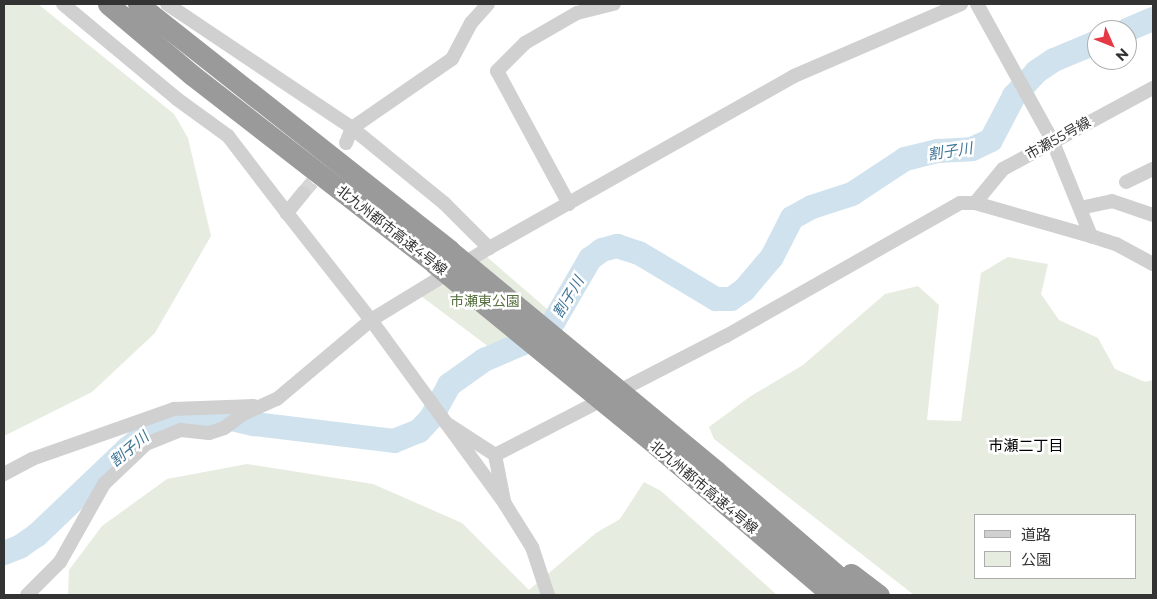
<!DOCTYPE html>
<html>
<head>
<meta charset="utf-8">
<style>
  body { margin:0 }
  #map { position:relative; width:1157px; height:599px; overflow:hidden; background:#fff; font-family:Montserrat,"Noto Sans JP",sans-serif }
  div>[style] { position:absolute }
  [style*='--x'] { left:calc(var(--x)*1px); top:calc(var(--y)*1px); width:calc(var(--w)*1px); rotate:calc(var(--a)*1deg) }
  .green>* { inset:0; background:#e6ecdf }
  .river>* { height:24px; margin:-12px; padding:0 12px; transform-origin:12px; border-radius:12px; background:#cfe2ee }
  .minor-tunnel>* { height:14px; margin-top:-7px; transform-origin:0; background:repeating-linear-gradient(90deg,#d6d6d6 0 14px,transparent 0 21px) }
  .minor>* { height:14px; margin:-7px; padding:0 7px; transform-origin:7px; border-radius:7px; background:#d0d0d0 }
  .highway>* { height:21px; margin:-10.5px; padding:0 10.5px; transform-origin:10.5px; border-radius:10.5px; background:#9a9a9a }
  .highway-bridge>* { height:21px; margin:-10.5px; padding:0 10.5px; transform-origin:10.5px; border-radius:10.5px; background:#9a9a9a }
  span { translate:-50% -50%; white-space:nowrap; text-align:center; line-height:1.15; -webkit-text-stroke:5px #fff; paint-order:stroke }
  .street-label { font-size:14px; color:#333 }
  .park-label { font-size:14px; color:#56703f }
  .water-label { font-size:15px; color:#3f7597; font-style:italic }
  .neighbourhood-label { font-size:15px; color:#000 }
  .frame { position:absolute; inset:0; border:5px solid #333; pointer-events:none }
  .legend { position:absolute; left:974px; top:514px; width:162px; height:65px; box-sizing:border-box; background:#fff; border:1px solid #adadad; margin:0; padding:6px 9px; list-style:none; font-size:15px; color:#333 }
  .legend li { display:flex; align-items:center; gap:10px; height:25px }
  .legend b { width:25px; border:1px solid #adadad }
  .north { position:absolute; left:1087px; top:20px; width:50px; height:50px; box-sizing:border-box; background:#fff; border:1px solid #adadad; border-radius:50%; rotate:134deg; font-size:14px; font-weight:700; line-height:20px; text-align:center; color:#333 }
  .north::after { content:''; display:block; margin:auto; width:18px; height:22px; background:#e63946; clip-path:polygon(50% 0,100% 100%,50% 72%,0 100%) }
</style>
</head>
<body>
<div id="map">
  <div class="green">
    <i style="clip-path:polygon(4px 4px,38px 4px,174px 114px,188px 138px,211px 236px,155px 333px,92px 392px,4px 436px)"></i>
    <i style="clip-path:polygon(487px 257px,554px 315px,535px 332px,493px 350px,421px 296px)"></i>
    <i style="clip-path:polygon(evenodd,1008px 257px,1048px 264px,1041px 294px,1059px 320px,1098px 338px,1115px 369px,1145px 382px,1153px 380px,1153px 595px,914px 595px,714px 439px,709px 427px,751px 396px,803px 365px,885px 294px,918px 286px,939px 305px,927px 420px,961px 421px,981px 273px,1008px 257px,976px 515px,1136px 515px,1136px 578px,976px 578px,976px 515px)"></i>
    <i style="clip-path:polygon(247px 464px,373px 484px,462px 523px,529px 590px,596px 533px,620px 519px,644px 482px,661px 491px,777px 595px,68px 595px,69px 570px,102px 526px,167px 479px)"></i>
  </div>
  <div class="river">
    <i style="--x:1127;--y:30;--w:28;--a:-23"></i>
    <i style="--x:4;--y:553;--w:18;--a:-22"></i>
    <i style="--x:21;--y:546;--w:19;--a:-35"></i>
    <i style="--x:37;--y:535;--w:124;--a:-43.7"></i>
    <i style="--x:127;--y:449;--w:33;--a:-38"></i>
    <i style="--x:153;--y:429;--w:32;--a:-20"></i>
    <i style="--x:183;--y:418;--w:40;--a:-1.4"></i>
    <i style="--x:223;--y:417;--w:32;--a:13"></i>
    <i style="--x:254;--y:424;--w:141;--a:6.9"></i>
    <i style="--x:394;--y:441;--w:27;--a:-22"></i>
    <i style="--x:419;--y:431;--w:18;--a:-47"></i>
    <i style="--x:431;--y:418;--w:38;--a:-61"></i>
    <i style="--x:449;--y:385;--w:43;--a:-35.5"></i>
    <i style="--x:484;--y:360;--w:61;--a:-23.2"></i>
    <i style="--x:540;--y:336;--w:21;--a:-47"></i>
    <i style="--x:554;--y:321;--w:72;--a:-59.9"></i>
    <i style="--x:590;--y:259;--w:15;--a:-37"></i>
    <i style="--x:602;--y:250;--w:16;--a:-15"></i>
    <i style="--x:617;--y:246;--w:23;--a:18"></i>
    <i style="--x:639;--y:253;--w:90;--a:30.9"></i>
    <i style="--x:716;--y:299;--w:15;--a:0"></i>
    <i style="--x:731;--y:299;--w:16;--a:-35"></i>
    <i style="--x:744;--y:290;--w:43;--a:-49.7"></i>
    <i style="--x:772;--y:257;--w:44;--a:-62.9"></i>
    <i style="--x:792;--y:218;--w:23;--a:-29"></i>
    <i style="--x:812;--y:207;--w:42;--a:-18"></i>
    <i style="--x:852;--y:194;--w:64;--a:-33.4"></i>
    <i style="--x:905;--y:159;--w:34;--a:-14"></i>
    <i style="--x:938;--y:151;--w:34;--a:-3"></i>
    <i style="--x:972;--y:149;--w:21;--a:-25"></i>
    <i style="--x:991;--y:140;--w:50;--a:-62.4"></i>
    <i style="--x:1014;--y:96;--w:33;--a:-47"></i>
    <i style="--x:1036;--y:72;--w:22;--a:-34"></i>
    <i style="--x:1054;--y:60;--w:47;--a:-22.7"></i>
  </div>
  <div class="minor-tunnel">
    <i style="--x:303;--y:193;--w:66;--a:-49.3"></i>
  </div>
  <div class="minor">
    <i style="--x:63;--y:4;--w:148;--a:39.8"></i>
    <i style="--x:177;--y:99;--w:63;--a:36"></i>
    <i style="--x:228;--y:136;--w:97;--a:52.5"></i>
    <i style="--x:167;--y:4;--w:223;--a:33.8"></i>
    <i style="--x:352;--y:128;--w:119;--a:39.2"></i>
    <i style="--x:444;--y:203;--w:64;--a:45"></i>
    <i style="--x:977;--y:4;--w:155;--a:61.1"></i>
    <i style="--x:1052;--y:140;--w:104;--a:67.9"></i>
    <i style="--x:346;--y:143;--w:16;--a:-68"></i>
    <i style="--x:352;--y:128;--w:121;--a:-34.6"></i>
    <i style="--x:452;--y:59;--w:41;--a:-62.2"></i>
    <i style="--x:471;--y:23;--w:25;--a:-48"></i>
    <i style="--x:1126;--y:182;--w:30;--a:-26"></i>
    <i style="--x:303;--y:193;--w:26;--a:129"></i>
    <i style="--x:287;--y:213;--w:136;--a:51.9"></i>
    <i style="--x:371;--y:320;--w:228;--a:53.9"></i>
    <i style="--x:505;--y:504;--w:51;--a:57.9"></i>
    <i style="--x:532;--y:547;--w:51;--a:71.6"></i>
    <i style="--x:975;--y:203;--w:44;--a:-50.5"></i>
    <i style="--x:1003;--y:169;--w:170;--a:-28.4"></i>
    <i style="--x:569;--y:204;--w:151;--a:-118.4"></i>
    <i style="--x:497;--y:71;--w:40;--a:-45"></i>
    <i style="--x:525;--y:43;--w:60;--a:-30"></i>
    <i style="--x:577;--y:13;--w:38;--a:-14"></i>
    <i style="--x:1080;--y:208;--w:33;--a:-12"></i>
    <i style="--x:1112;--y:201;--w:43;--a:18.9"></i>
    <i style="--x:446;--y:423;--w:59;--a:33.1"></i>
    <i style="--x:495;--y:455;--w:260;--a:-27.3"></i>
    <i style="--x:726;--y:336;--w:269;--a:-29.6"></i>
    <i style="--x:960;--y:203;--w:15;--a:0"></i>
    <i style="--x:975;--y:203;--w:121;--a:15.9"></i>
    <i style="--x:1091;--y:236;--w:26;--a:18"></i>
    <i style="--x:1116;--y:244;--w:42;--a:28.4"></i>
    <i style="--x:495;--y:455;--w:47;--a:78.9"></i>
    <i style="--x:4;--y:474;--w:32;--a:-28"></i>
    <i style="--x:32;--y:459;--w:151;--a:-19.4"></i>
    <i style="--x:174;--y:409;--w:80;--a:-2.1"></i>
    <i style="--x:27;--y:595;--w:47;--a:-45"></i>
    <i style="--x:60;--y:562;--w:90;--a:-60.6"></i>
    <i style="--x:104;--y:484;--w:58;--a:-43.6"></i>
    <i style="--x:146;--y:444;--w:38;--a:-22"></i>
    <i style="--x:181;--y:430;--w:28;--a:6"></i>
    <i style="--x:209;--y:433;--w:16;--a:-18"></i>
    <i style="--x:224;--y:428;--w:24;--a:-36"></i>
    <i style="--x:243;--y:414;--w:37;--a:-24"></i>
    <i style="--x:277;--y:399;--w:123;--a:-40"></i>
    <i style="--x:371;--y:320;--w:138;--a:-31.4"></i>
    <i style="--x:489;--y:248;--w:350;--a:-29.4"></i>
    <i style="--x:794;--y:76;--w:182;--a:-23.3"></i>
  </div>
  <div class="highway">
    <i style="--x:108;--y:4;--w:110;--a:40.2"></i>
    <i style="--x:192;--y:75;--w:306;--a:37.8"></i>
    <i style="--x:138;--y:4;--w:397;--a:38.3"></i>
    <i style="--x:656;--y:445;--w:231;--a:40.4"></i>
    <i style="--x:716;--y:471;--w:190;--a:40.7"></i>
    <i style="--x:851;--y:574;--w:35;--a:37"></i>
  </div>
  <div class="highway-bridge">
    <i style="--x:449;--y:250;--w:347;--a:39.6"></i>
    <i style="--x:434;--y:263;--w:287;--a:39.3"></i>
  </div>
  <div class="street-label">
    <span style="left:1058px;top:138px;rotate:-29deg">市瀬55号線</span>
    <span style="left:392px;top:230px;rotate:38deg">北九州都市高速4号線</span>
    <span style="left:704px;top:487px;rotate:40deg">北九州都市高速4号線</span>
  </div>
  <div class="park-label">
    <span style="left:485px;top:301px">市瀬東公園</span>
  </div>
  <div class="water-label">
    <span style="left:950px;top:151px;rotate:-9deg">割子川</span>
    <span style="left:568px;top:297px;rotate:-59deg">割子川</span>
    <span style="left:129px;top:449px;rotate:-40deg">割子川</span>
  </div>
  <div class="neighbourhood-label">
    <span style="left:1026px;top:446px">市瀬二丁目</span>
  </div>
  <div class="frame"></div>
  <ul class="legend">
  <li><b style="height:6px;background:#d0d0d0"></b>道路</li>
  <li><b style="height:14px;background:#e6ecdf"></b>公園</li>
  </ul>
  <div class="north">N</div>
</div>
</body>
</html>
